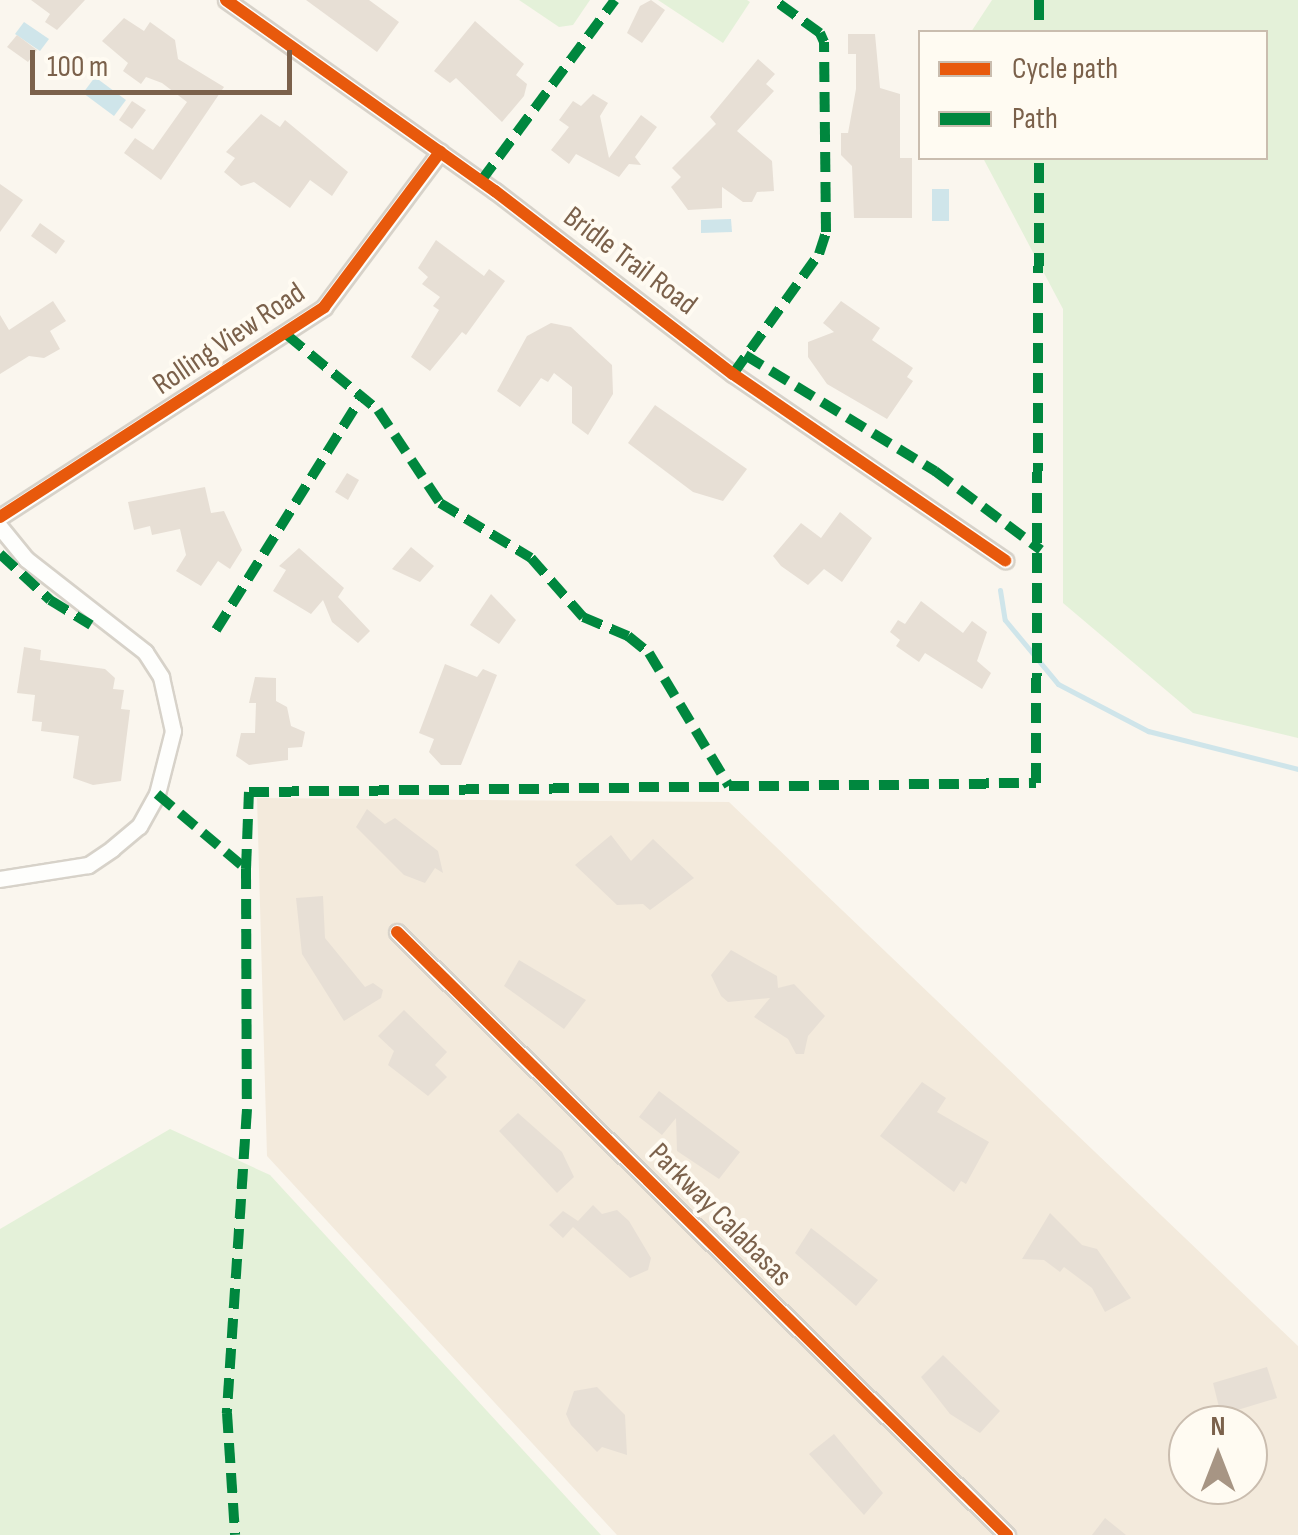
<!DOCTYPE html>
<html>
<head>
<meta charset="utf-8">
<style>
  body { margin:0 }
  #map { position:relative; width:1298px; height:1535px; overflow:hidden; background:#faf6ee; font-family:"Sofia Sans Condensed",sans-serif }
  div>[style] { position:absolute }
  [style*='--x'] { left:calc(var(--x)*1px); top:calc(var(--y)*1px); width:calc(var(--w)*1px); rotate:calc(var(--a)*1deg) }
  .residential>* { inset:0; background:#f3eadc }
  .green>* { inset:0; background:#e4f1d9 }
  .water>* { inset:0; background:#cfe5ea }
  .stream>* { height:5px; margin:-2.5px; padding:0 2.5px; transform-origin:2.5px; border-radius:2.5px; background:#cfe5ea }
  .building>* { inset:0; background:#e7dfd5 }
  .roads { filter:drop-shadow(2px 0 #d7d2c9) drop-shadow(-2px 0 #d7d2c9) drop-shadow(0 2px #d7d2c9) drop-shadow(0 -2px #d7d2c9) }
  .street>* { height:15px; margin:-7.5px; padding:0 7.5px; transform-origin:7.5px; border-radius:7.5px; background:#fefefc }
  .quiet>* { height:10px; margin-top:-5px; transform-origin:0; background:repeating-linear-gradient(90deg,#00873e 0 20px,transparent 0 30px) }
  .cycleway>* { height:12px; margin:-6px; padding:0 6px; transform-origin:6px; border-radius:6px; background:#e8590c }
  span { translate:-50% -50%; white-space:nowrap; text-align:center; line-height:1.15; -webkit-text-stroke:8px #fffbf2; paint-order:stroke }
  .street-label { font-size:30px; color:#7b614b }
  .legend { position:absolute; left:918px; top:30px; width:350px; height:130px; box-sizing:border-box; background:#fffbf2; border:2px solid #cabdaf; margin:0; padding:12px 18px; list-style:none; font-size:30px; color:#7b614b }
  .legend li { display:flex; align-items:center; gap:20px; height:50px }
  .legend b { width:50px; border:2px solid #cabdaf }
  .north { position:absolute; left:1168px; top:1405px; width:100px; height:100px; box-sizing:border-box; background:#fffbf2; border:2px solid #cabdaf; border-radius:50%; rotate:0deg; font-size:28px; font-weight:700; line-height:40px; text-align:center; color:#7b614b }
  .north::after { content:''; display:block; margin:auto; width:35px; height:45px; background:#a79584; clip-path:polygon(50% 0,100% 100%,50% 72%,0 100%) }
  .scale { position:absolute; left:30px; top:50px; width:262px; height:45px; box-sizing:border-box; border:5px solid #7b614b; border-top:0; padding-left:12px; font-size:30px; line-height:35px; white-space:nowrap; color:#7b614b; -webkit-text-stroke:8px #fffbf2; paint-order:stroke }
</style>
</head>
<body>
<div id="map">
  <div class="residential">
    <i style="clip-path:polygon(evenodd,257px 798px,729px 802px,1298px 1346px,1298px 1535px,617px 1535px,267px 1156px,257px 798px,1188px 1425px,1248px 1425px,1248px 1485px,1188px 1485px,1188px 1425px)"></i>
  </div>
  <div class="green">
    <i style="clip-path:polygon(519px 0,590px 0,573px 25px,559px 27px)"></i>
    <i style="clip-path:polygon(658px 0,747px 0,750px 2px,723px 43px)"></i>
    <i style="clip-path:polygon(992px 0,1298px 0,1298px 738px,1193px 713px,1063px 603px,1063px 309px,983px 158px,1266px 158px,1266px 32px,971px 32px)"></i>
    <i style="clip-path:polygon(170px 1129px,270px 1175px,601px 1535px,0 1535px,0 1229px)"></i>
  </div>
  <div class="water">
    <i style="clip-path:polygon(24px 22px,49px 39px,40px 51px,15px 34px)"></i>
    <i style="clip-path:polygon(95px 77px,126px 100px,114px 116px,83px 93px)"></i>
    <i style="clip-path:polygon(932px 189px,949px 189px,949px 221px,932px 221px)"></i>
    <i style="clip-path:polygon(731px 219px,732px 232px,701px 233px,701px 220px)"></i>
  </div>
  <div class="stream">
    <i style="--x:1000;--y:590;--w:30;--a:81"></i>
    <i style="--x:1005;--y:620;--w:83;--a:50.4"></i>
    <i style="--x:1058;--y:684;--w:102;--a:27.6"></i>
    <i style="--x:1148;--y:731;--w:155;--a:14.2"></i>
  </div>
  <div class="building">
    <i style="clip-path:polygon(31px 0,85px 0,57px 30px,45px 22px,50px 14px)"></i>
    <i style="clip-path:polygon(306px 0,369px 0,399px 22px,377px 52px)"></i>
    <i style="clip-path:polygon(651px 0,665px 10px,642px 43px,627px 33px,640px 6px)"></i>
    <i style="clip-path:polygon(124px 18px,144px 31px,150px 22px,175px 40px,178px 59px,224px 87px,161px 180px,124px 153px,135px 138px,153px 150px,187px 102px,162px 83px,146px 77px,141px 84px,123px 71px,128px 63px,102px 41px)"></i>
    <i style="clip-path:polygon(475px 21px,524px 64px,516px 75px,527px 84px,524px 96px,502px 122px,456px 78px,450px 83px,434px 71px)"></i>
    <i style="clip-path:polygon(848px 34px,875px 34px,880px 88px,900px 94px,900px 158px,912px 158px,912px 218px,854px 218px,852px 166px,841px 155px,841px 133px,848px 133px,856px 89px,856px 54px,848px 54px)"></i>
    <i style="clip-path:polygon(17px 35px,37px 50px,28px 62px,7px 47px)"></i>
    <i style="clip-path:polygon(758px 59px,775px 74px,766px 84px,774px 91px,737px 131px,772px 161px,774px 191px,757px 192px,752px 202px,743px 202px,722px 187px,722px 208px,688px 210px,671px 187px,681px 177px,672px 168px,716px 124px,710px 117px)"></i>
    <i style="clip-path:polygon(593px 94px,608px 103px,600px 116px,609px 158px,641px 115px,657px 127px,635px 157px,641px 165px,629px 164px,619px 177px,576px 154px,569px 164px,551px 150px,569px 127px,559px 120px,573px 101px,581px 106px)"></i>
    <i style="clip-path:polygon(132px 101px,146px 110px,132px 129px,119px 120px)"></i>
    <i style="clip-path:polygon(261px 114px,280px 127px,285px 120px,348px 172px,332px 196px,310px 180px,290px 208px,254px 182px,241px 186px,224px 172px,235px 158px,226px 152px)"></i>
    <i style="clip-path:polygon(0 184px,23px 200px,0 232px)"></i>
    <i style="clip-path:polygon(40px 223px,65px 241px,56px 254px,31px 236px)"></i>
    <i style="clip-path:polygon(436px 240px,484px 276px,489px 269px,505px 281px,466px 335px,462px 332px,430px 371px,411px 357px,439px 310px,433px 306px,440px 297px,422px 284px,428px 277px,418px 268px)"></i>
    <i style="clip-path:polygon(53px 301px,66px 321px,50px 331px,60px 349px,44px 358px,29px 356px,0 374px,0 315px,9px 330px)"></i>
    <i style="clip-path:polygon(841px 301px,880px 328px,872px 340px,913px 368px,907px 377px,913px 381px,887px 419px,827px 384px,808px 357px,808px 342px,834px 332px,823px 323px)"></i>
    <i style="clip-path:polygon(551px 323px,571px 327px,612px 365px,613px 394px,588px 435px,572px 423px,572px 387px,554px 373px,548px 382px,541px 378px,520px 407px,497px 391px,527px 336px)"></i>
    <i style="clip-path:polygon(655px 405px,747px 469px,723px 501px,693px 492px,628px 443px)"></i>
    <i style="clip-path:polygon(347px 473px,359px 480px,348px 500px,335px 492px)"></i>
    <i style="clip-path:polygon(205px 487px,211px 513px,224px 511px,242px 550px,230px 569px,218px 561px,201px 586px,176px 571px,186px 555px,180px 529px,152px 535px,150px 526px,134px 530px,128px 502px)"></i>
    <i style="clip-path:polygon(840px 512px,872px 538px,842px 582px,824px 569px,808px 585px,781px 566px,773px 556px,801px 523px,821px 538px)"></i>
    <i style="clip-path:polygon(411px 547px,434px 566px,420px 582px,392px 569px)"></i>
    <i style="clip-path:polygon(299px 548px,344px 588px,338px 597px,370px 631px,358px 643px,332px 622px,323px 600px,311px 614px,273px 591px,286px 570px,279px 566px)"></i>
    <i style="clip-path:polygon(491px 594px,516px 620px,499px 644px,470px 625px)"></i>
    <i style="clip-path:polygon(921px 601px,963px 633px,972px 621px,987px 632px,977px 661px,991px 673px,982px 689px,925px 653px,919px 662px,896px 646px,900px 640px,890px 632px,898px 620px,905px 624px)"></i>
    <i style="clip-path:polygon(24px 647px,41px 650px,40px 660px,105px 669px,115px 678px,113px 689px,124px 690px,121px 709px,130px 710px,121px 781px,93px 785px,73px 778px,79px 736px,41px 731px,42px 722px,32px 721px,35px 695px,17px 693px)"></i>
    <i style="clip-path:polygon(445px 664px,477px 677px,483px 669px,497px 675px,461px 765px,441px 765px,429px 752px,434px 739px,419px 733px)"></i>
    <i style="clip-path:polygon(255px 677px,276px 678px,276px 701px,287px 707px,291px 726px,305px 732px,302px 747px,288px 748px,288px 760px,249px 765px,236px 756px,241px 733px,255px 733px,256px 703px,249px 703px)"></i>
    <i style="clip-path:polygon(367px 809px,385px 824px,395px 818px,438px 851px,443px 873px,435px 868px,425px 883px,404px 875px,356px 827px)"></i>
    <i style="clip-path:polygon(611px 835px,631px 861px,653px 839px,694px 878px,650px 910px,643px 904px,617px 905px,575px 865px)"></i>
    <i style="clip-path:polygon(323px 896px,325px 938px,365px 987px,373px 983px,383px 990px,381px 998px,344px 1021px,302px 954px,296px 898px)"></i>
    <i style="clip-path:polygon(731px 950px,777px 976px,778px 988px,794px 984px,825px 1016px,808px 1036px,804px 1054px,796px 1054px,788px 1039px,754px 1017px,770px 998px,728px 1002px,721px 996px,711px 975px)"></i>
    <i style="clip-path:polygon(519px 960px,586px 1000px,564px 1029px,504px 986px)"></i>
    <i style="clip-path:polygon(404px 1010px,447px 1052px,435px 1065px,447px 1077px,428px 1096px,388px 1065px,394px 1051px,378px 1036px)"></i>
    <i style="clip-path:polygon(922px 1082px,946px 1098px,937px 1112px,989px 1142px,966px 1184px,961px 1181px,954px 1192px,880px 1136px)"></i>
    <i style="clip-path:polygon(659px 1091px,740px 1152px,719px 1179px,677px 1151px,676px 1118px,662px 1135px,639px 1117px)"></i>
    <i style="clip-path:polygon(518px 1113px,562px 1152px,574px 1177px,557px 1193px,499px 1131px)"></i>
    <i style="clip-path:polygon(593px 1205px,602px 1214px,617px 1210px,629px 1221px,651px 1258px,648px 1270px,630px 1278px,573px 1227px,563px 1238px,549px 1225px,563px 1211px,578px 1221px)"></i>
    <i style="clip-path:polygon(1050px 1213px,1082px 1245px,1097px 1249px,1131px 1298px,1105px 1312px,1092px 1288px,1064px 1267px,1060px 1272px,1044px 1260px,1022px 1259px)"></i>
    <i style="clip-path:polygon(811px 1228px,878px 1280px,856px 1306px,795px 1253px)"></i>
    <i style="clip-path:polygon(943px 1355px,1000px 1411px,980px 1433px,950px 1414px,921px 1377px)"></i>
    <i style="clip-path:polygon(1267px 1367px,1277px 1398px,1221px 1415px,1213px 1383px)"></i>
    <i style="clip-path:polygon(597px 1387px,625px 1415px,627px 1455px,602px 1447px,597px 1452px,571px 1425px,566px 1414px,574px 1391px)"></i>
    <i style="clip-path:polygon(834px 1434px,883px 1493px,864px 1515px,809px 1454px)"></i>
    <i style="clip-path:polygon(1105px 1518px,1126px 1535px,1092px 1535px)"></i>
  </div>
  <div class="roads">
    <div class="street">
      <i style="--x:226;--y:0;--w:330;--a:35.4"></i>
      <i style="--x:495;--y:191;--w:300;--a:37.6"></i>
      <i style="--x:733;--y:374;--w:330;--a:34.4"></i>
      <i style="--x:0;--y:517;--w:386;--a:-32.9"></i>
      <i style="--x:324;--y:307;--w:194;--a:-53.2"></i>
      <i style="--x:0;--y:527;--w:41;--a:50.9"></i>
      <i style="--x:26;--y:559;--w:151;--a:38"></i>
      <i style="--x:145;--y:652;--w:30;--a:57"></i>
      <i style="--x:161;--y:677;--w:55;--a:77.5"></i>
      <i style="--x:173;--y:731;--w:65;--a:104.3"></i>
      <i style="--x:157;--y:794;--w:37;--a:119"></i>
      <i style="--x:139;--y:826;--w:35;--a:140"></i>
      <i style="--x:112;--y:849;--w:29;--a:146"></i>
      <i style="--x:88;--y:865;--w:89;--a:171"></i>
      <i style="--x:397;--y:932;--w:858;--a:44.67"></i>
    </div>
  </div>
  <div class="quiet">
    <i style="--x:1039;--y:0;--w:32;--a:90"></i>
    <i style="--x:481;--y:181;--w:225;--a:-53.5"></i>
    <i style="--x:287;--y:335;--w:118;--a:39.5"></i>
    <i style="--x:378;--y:410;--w:112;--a:56.3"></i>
    <i style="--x:440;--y:503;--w:106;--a:31.1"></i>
    <i style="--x:531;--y:558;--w:79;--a:48.6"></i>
    <i style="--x:583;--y:617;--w:49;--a:22.9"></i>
    <i style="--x:628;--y:636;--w:27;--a:39"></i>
    <i style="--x:649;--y:653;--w:155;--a:59"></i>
    <i style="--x:745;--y:355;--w:223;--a:31.4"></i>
    <i style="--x:935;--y:471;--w:132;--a:36.7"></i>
    <i style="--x:733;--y:374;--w:148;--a:-54.4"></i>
    <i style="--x:819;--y:254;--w:23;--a:-72"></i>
    <i style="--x:826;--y:232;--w:190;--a:-90.6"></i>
    <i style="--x:824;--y:42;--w:10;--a:-114"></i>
    <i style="--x:820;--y:33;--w:57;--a:-144.3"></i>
    <i style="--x:0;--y:554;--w:68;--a:42.6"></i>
    <i style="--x:50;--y:600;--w:48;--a:31.4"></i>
    <i style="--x:216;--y:630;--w:276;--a:-58"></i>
    <i style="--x:157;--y:794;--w:116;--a:40.1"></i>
    <i style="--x:246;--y:869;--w:240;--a:89.8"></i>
    <i style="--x:247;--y:1109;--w:305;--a:93.8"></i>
    <i style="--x:227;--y:1413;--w:122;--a:86.2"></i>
    <i style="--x:246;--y:869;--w:77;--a:-87.8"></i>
    <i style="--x:249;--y:792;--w:787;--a:-0.66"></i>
    <i style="--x:1036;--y:783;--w:625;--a:-89.72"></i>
  </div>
  <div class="cycleway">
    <i style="--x:226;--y:0;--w:330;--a:35.4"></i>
    <i style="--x:495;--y:191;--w:300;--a:37.6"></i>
    <i style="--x:733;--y:374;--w:330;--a:34.4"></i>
    <i style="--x:0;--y:517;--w:386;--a:-32.9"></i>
    <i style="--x:324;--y:307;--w:194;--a:-53.2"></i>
    <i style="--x:397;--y:932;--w:858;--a:44.67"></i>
  </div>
  <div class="street-label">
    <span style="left:630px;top:261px;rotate:37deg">Bridle Trail Road</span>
    <span style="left:229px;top:339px;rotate:-34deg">Rolling View Road</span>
    <span style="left:720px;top:1215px;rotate:45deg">Parkway Calabasas</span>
  </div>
  <ul class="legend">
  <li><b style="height:12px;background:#e8590c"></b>Cycle path</li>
  <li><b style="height:12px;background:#00873e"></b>Path</li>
  </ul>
  <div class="north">N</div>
  <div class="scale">100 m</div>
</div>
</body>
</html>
